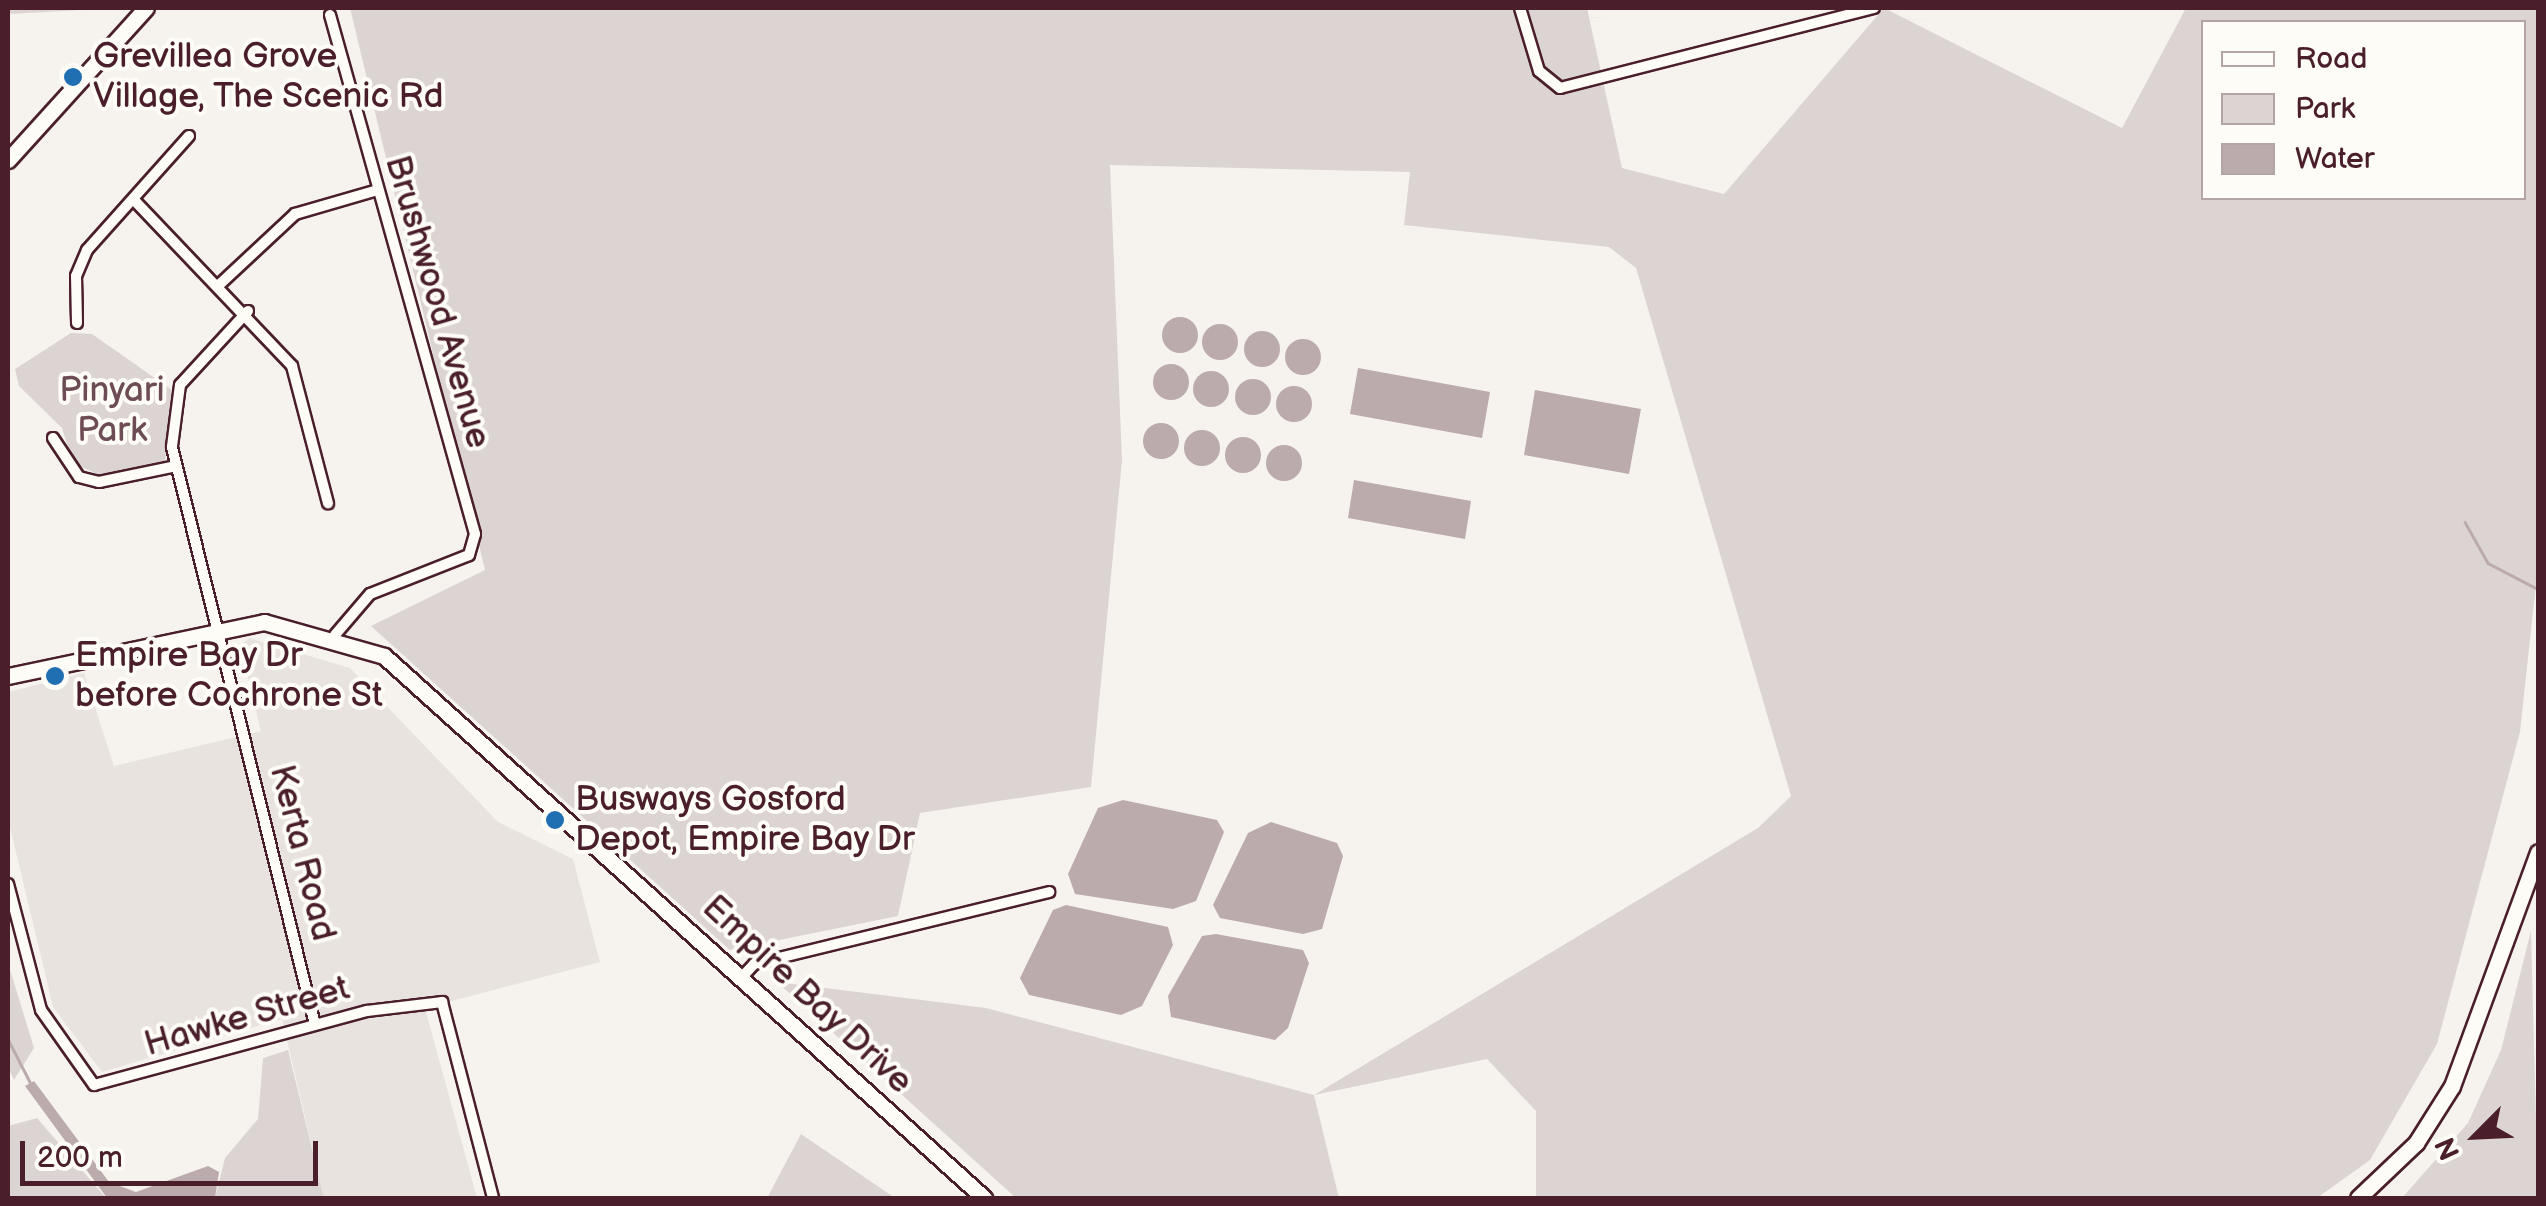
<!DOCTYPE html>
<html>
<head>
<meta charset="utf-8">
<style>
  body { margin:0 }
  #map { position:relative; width:2546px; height:1206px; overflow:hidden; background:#f6f3ef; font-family:"Balsamiq Sans",sans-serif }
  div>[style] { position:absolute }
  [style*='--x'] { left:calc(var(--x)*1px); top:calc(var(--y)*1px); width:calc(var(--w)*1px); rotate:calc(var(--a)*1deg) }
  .built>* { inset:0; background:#e9e3e0 }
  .green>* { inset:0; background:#dcd4d2 }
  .water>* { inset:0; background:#bbabac }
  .round { border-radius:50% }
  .stream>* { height:2.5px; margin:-1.25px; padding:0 1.25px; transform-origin:1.25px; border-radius:1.25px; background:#bbabac }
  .roads { filter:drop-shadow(2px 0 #4a1f2b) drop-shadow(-2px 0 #4a1f2b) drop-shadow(0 2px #4a1f2b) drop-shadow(0 -2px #4a1f2b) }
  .minor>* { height:10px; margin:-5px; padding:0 5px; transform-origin:5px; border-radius:5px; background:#fdfcf7 }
  .secondary>* { height:15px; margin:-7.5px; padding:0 7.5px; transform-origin:7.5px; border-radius:7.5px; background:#fdfcf7 }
  .dots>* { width:28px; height:28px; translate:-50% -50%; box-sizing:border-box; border:5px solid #fdfcf7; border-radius:50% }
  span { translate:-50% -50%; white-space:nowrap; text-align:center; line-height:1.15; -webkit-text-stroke:8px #fdfcf7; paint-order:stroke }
  .poi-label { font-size:35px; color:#4a1f2b }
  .left { translate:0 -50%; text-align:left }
  .street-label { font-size:35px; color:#4a1f2b }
  .park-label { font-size:35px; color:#6e4c55 }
  .frame { position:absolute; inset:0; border:10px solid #4a1f2b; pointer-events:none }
  .legend { position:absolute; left:2201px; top:20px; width:325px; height:180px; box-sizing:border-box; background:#fdfcf7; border:2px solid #b5a4a5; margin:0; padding:12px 18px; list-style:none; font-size:30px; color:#4a1f2b }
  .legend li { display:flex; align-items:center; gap:20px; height:50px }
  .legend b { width:50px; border:2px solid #b5a4a5 }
  .north { position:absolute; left:2426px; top:1086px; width:100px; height:100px; -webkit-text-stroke:8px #fdfcf7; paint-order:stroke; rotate:246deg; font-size:28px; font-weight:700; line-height:40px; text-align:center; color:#4a1f2b }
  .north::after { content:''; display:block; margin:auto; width:35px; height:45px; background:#4a1f2b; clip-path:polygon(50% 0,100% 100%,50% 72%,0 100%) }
  .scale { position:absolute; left:20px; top:1141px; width:298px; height:45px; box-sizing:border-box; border:5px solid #4a1f2b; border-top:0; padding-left:12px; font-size:30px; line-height:35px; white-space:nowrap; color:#4a1f2b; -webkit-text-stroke:8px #fdfcf7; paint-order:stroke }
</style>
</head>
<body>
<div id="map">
  <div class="built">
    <i style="clip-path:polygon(249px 638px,350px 668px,498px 822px,573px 859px,600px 962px,425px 1008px,477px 1198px,324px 1198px,282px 1019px,102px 1072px,53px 1007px,8px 819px,8px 692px,84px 673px,114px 766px,261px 731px,240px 646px)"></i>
  </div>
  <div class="green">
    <i style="clip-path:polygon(8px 8px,119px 8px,8px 14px)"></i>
    <i style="clip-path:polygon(evenodd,350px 8px,1587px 8px,1622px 168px,1724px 194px,1884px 8px,2122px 128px,2186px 8px,2538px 8px,2538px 566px,2520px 732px,2437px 1044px,2370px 1160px,2317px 1198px,1536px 1198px,1536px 1111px,1487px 1059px,1314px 1095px,1339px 1198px,1016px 1198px,777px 982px,986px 1008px,1314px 1095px,1758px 828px,1791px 796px,1636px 268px,1609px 247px,1404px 225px,1410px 172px,1110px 165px,1122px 460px,1091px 787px,920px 813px,898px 916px,730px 950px,371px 626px,485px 570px,350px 8px,2204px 22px,2524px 22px,2524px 198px,2204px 198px,2204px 22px)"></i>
    <i style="clip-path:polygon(71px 333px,92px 334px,172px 390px,165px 463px,106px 478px,73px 463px,62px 428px,19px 386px,15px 369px)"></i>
    <i style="clip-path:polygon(2531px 931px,2538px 1198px,2402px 1198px,2468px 1123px,2501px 1050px)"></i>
    <i style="clip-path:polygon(8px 963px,34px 1048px,14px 1080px,8px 1067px)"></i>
    <i style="clip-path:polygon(288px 1050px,324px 1198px,215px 1198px,225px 1158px,258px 1119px,263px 1058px)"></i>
    <i style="clip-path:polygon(37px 1118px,106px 1198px,8px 1198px,8px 1126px)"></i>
    <i style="clip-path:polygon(801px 1134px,895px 1198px,767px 1198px)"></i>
  </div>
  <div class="water">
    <i class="round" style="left:1162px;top:317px;width:36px;height:36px"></i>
    <i class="round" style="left:1202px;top:324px;width:36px;height:36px"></i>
    <i class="round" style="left:1244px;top:331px;width:36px;height:36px"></i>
    <i class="round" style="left:1285px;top:339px;width:36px;height:36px"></i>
    <i class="round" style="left:1153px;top:364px;width:36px;height:36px"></i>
    <i style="clip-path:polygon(1358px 368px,1490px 392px,1482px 438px,1350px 414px)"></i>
    <i class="round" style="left:1193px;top:371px;width:36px;height:36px"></i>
    <i class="round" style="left:1235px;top:379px;width:36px;height:36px"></i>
    <i class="round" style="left:1276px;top:386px;width:36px;height:36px"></i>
    <i style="clip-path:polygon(1535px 390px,1641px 409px,1629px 474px,1524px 455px)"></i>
    <i class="round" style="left:1143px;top:423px;width:36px;height:36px"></i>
    <i class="round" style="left:1184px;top:430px;width:36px;height:36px"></i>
    <i class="round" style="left:1225px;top:437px;width:36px;height:36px"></i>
    <i class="round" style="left:1266px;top:445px;width:36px;height:36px"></i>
    <i style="clip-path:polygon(1354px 480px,1471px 501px,1465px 539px,1348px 518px)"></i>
    <i style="clip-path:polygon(1123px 800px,1217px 820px,1224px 832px,1196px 901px,1173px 909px,1075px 894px,1068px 874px,1098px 808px)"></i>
    <i style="clip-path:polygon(1271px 822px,1337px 843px,1343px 856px,1322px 929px,1303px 934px,1220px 918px,1213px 905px,1248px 833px)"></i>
    <i style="clip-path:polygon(1066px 905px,1168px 927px,1173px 945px,1142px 1006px,1121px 1015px,1029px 995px,1020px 978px,1053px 910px)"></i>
    <i style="clip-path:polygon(1216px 934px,1303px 950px,1309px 963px,1288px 1028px,1275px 1040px,1171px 1017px,1168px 996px,1202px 936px)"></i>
    <i style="clip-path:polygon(34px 1081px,109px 1182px,136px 1192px,208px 1166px,219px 1172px,215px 1198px,107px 1198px,25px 1086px)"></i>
  </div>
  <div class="stream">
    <i style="--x:2465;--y:522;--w:47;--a:60.7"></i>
    <i style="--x:2488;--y:563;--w:56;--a:27.5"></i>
    <i style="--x:8;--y:1039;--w:48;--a:62.9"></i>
  </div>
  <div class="roads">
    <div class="minor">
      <i style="--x:1520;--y:8;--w:66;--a:73.2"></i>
      <i style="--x:1539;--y:71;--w:27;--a:39"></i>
      <i style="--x:1560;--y:88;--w:324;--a:-14.3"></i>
      <i style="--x:330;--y:15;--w:539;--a:74.39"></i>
      <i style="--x:475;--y:534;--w:22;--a:106"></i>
      <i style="--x:469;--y:555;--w:106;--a:158.5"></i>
      <i style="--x:370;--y:594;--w:54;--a:130.5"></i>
      <i style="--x:135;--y:201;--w:228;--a:46.4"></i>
      <i style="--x:292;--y:366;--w:142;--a:75.3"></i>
      <i style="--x:220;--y:284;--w:103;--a:-43"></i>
      <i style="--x:295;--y:214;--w:82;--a:-16.2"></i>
      <i style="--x:248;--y:311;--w:100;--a:132.6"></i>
      <i style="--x:180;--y:385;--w:63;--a:97.4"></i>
      <i style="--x:172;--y:447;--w:595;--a:76.1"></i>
      <i style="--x:77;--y:323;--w:47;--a:-91.2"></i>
      <i style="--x:76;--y:276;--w:28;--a:-67"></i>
      <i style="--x:87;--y:250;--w:153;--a:-48.2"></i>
      <i style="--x:53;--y:438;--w:47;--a:56.3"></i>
      <i style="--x:79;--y:477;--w:21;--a:14"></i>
      <i style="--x:99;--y:482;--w:79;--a:-11.7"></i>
      <i style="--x:8;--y:884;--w:130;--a:75.3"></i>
      <i style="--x:41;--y:1010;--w:92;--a:54.8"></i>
      <i style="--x:94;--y:1085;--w:283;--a:-15.2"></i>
      <i style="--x:367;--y:1011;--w:76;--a:-6.8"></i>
      <i style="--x:442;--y:1002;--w:203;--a:75.4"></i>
      <i style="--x:742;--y:977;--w:18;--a:-47"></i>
      <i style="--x:754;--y:964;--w:304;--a:-13.7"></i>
    </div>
    <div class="secondary">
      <i style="--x:8;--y:160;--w:205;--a:-47.8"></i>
      <i style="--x:8;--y:676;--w:262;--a:-11.9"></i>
      <i style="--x:264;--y:622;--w:125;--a:15.8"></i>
      <i style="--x:384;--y:656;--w:809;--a:42.09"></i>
      <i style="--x:2358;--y:1198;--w:80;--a:-43.5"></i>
      <i style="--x:2416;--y:1143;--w:67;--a:-57.7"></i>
      <i style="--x:2452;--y:1086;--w:249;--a:-69.8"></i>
    </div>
  </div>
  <div class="dots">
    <i style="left:73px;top:77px;background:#1f6fb2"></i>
    <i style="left:55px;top:676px;background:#1f6fb2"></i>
    <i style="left:555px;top:820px;background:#1f6fb2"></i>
  </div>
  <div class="poi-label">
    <span class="left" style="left:93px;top:77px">Grevillea Grove<br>Village, The Scenic Rd</span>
    <span class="left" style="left:75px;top:676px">Empire Bay Dr<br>before Cochrone St</span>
    <span class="left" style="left:575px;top:820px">Busways Gosford<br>Depot, Empire Bay Dr</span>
  </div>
  <div class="street-label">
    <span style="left:437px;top:302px;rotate:74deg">Brushwood Avenue</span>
    <span style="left:302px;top:853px;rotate:76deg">Kerta Road</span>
    <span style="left:807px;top:995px;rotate:43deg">Empire Bay Drive</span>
    <span style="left:247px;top:1017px;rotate:-16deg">Hawke Street</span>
  </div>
  <div class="park-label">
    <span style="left:112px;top:411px">Pinyari<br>Park</span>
  </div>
  <div class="frame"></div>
  <ul class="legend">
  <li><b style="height:12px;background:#fdfcf7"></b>Road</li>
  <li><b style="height:28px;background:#dcd4d2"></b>Park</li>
  <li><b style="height:28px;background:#bbabac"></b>Water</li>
  </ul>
  <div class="north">N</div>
  <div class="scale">200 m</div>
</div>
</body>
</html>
